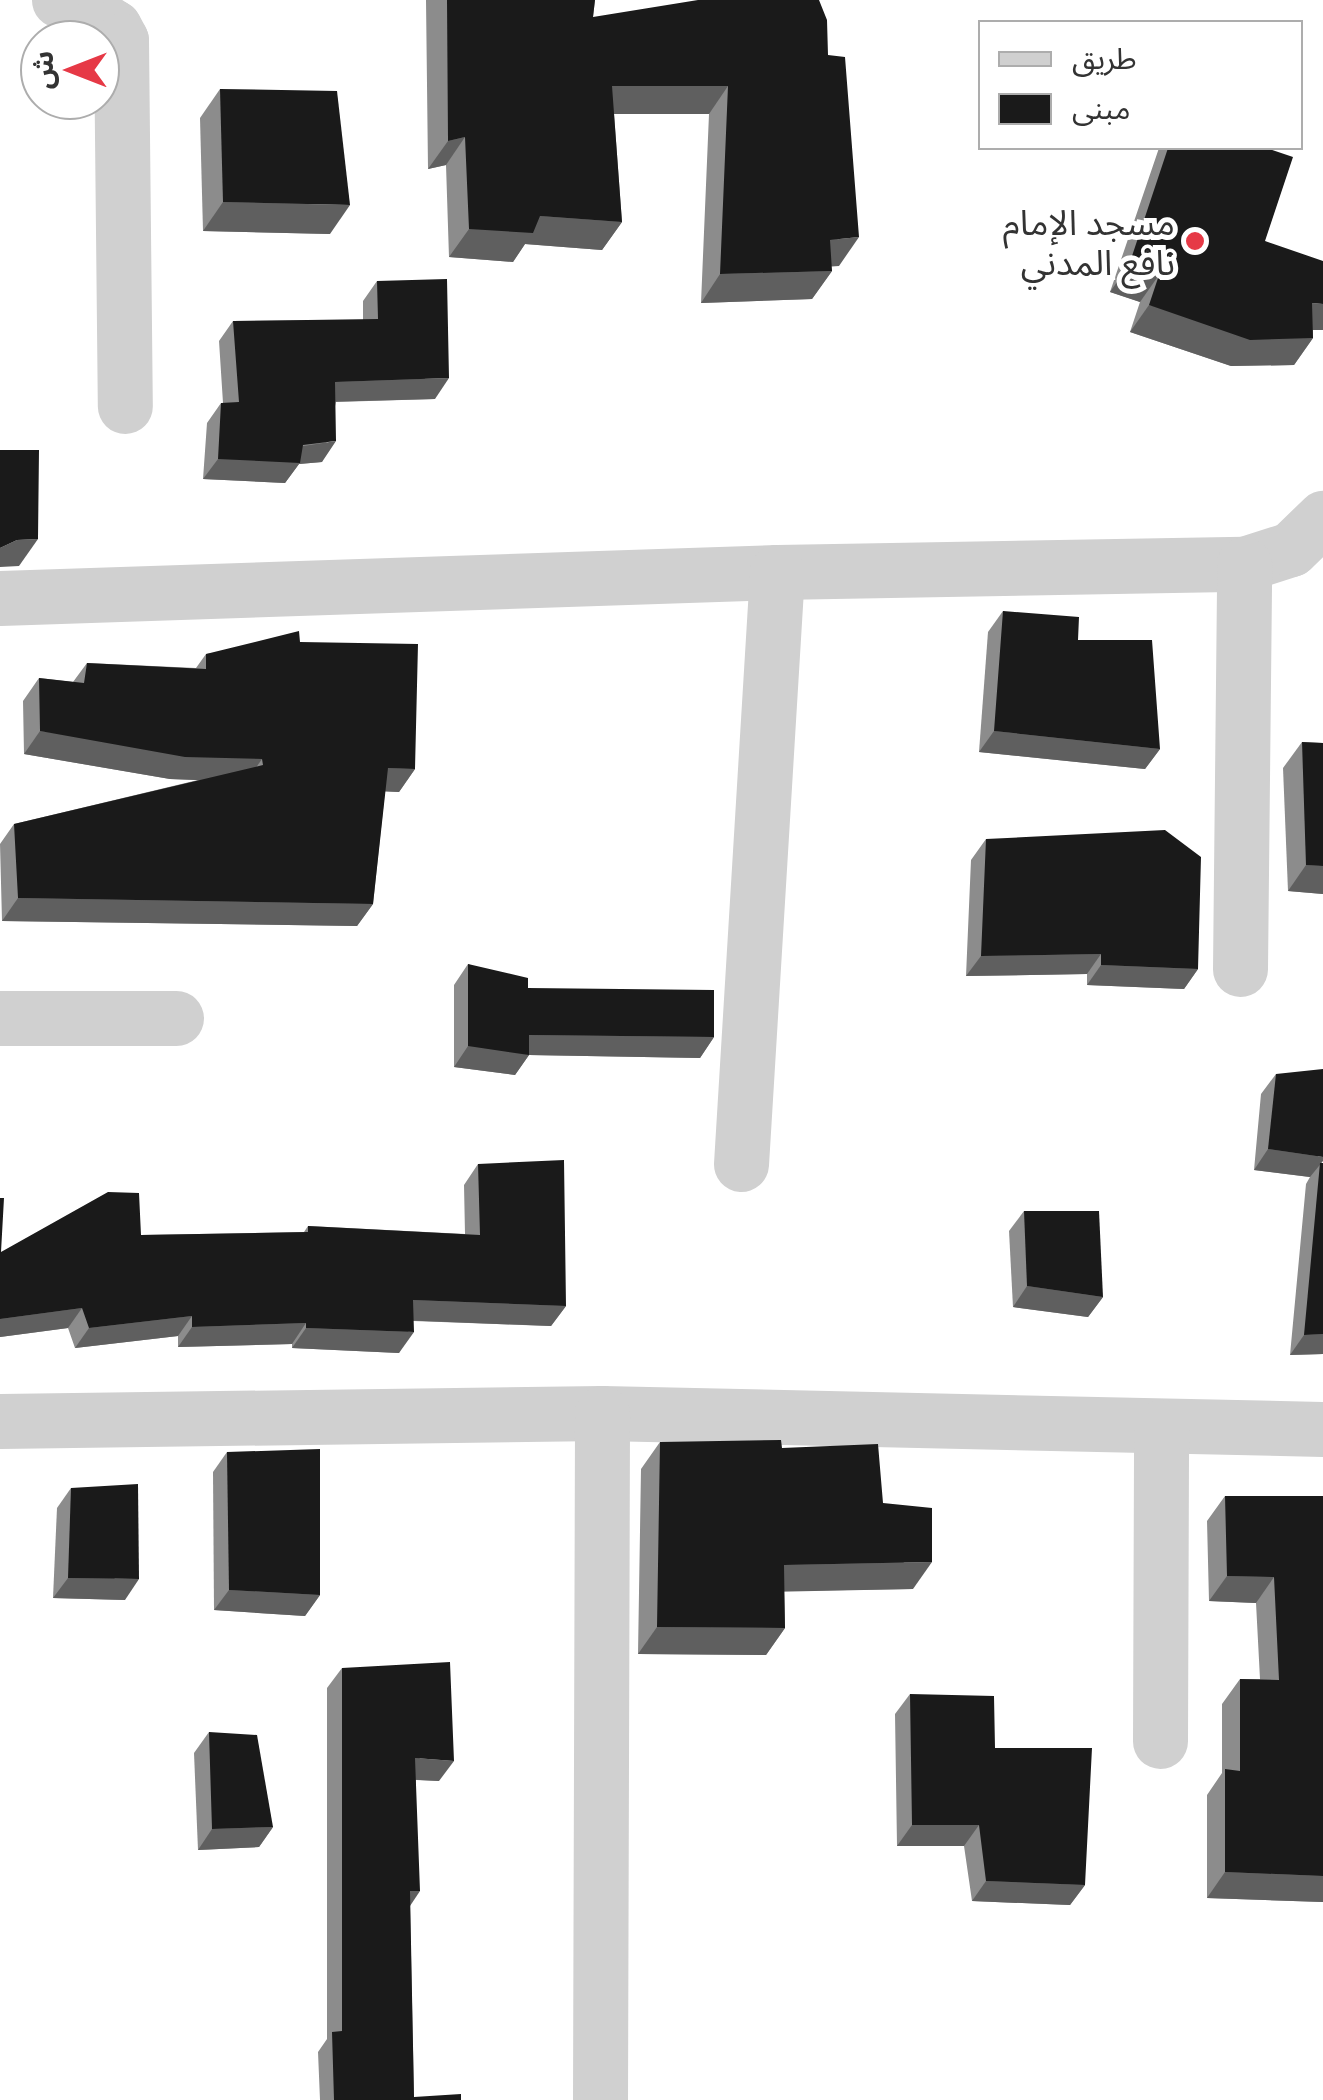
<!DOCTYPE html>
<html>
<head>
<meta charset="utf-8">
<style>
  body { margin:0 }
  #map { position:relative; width:1323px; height:2100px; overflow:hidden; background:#fff; font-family:Lato,"Noto Sans Arabic",sans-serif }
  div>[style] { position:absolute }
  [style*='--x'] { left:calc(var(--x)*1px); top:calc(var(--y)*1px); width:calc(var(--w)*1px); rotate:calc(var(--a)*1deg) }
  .minor>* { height:55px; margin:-27.5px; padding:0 27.5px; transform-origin:27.5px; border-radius:27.5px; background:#d0d0d0 }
  .wall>* { inset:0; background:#8c8c8c }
  .shaded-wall>* { inset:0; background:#5f5f5f }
  .building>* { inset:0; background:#1a1a1a }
  .dots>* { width:28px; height:28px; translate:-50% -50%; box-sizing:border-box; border:5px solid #fff; border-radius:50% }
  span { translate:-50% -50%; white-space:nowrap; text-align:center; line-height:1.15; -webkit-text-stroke:10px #fff; paint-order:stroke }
  .poi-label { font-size:35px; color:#333 }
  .right { translate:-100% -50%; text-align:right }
  .legend { position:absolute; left:978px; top:20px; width:325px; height:130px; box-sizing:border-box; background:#fff; border:2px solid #adadad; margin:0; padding:12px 18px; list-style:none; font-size:30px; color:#333 }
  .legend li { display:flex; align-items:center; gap:20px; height:50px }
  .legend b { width:50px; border:2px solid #adadad }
  .north { position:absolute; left:20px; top:20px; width:100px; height:100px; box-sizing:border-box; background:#fff; border:2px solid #adadad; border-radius:50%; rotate:270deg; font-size:28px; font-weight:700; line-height:40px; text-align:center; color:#333 }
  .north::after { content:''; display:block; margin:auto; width:35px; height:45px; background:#e63946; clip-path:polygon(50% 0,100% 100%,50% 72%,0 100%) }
</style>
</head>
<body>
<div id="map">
  <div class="minor">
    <i style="--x:59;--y:0;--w:46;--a:24.3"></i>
    <i style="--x:101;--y:19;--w:15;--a:32"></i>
    <i style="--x:114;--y:27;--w:15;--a:62"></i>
    <i style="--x:121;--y:40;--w:366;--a:89.4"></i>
    <i style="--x:0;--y:598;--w:777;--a:-1.92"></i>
    <i style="--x:777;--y:572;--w:467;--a:-1"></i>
    <i style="--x:1244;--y:564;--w:49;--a:-17.7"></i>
    <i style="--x:1291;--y:549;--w:45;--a:-44.1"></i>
    <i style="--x:1240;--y:969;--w:405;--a:-89.4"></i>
    <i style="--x:0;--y:1018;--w:176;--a:0"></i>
    <i style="--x:741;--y:1164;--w:593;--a:-86.52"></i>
    <i style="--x:0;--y:1421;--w:602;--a:-0.76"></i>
    <i style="--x:602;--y:1413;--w:721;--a:1.27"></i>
    <i style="--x:1160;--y:1741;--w:314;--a:-89.8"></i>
    <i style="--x:600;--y:2100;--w:687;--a:-89.83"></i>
  </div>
  <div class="wall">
    <i style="clip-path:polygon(419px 0,595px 0,593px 17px,828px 55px,839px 266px,831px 266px,832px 271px,812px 299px,701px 303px,709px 114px,614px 114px,622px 222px,602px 250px,525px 244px,513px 262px,449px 257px,446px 165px,428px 169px,426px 0)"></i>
    <i style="clip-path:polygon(220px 89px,330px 234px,203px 231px,200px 118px)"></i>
    <i style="clip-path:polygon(1159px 148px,1266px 148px,1265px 241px,1323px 330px,1313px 330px,1313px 338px,1294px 365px,1231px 366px,1130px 332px,1140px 302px,1110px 292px)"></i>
    <i style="clip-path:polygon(377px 281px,435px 399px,336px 402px,322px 462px,299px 464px,285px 483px,203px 479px,207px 423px,221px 403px,223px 403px,219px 341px,233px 321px,363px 320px,363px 301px)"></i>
    <i style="clip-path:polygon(1003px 611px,1078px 640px,1160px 749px,1145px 769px,979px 752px,988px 632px)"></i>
    <i style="clip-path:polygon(300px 642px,415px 769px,399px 792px,385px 791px,373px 904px,357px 926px,2px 921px,0 844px,14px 824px,198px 780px,170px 779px,24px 754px,23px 701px,39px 678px,73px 682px,87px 663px,196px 668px,206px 654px)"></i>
    <i style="clip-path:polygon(1302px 742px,1323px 743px,1323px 894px,1288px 891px,1283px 768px)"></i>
    <i style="clip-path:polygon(986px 839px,1198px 969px,1184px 989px,1087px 985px,1087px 974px,966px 976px,971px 860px)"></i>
    <i style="clip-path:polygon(468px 964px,528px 988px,714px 1037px,700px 1058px,529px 1055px,515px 1075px,454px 1067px,454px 985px)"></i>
    <i style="clip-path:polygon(1276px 1074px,1321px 1163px,1323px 1354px,1290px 1355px,1306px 1184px,1310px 1177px,1254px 1170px,1261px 1094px)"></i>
    <i style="clip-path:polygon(478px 1164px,566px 1306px,551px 1326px,413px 1321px,399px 1353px,292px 1348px,292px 1344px,178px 1347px,178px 1336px,75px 1348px,68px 1328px,0 1337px,0 1198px,1px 1252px,141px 1235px,304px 1232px,308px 1226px,465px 1234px,464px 1185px)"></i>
    <i style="clip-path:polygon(1024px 1211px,1103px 1297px,1088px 1317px,1013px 1307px,1009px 1231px)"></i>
    <i style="clip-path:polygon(660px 1442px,782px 1448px,883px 1503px,913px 1589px,784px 1591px,785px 1628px,766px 1655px,638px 1654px,641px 1469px)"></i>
    <i style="clip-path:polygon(227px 1452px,320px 1595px,305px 1616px,214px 1610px,213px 1472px)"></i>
    <i style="clip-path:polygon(71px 1488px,125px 1600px,53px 1598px,57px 1508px)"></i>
    <i style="clip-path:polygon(1225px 1496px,1323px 1496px,1323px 1902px,1207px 1898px,1207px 1795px,1222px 1773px,1222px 1704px,1240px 1679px,1260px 1679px,1256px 1603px,1209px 1601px,1207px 1521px)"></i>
    <i style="clip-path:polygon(342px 1668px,439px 1781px,416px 1780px,410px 1906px,414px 2097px,461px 2100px,320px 2100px,318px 2052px,327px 2039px,327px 1688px)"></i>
    <i style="clip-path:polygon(910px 1694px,995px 1748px,1085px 1885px,1070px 1905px,972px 1901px,964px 1846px,897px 1846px,895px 1714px)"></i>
    <i style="clip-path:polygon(209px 1732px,273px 1827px,259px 1847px,198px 1850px,194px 1753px)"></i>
  </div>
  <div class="shaded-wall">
    <i style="clip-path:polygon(612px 86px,728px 86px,709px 114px,592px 114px)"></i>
    <i style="clip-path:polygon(465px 137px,446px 165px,428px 169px,448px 141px)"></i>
    <i style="clip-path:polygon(223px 202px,350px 205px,330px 234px,203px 231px)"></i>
    <i style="clip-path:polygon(540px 216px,622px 222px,602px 250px,525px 244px,513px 262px,449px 257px,469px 229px)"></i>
    <i style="clip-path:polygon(859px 237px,839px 266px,810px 268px,830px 240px)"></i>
    <i style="clip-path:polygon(1129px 265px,1159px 275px,1140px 302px,1110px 292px)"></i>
    <i style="clip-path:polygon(832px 271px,812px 299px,701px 303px,720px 274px)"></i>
    <i style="clip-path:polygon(1312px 303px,1323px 304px,1323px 330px,1294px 330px)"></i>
    <i style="clip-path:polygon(1149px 305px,1313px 338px,1294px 365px,1231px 366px,1130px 332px)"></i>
    <i style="clip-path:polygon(449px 378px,435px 399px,321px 402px,335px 382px)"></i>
    <i style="clip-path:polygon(336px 441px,322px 462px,299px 464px,285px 483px,203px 479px,218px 459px)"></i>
    <i style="clip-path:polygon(38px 539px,19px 566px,0 567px,0 548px,17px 540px)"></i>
    <i style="clip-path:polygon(40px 731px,262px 759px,246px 782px,170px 779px,24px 754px)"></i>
    <i style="clip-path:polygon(994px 731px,1160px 749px,1145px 769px,979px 752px)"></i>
    <i style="clip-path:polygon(388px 768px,415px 769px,399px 792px,372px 791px)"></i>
    <i style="clip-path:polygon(1306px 865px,1323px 866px,1323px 894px,1288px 891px)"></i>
    <i style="clip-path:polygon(18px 898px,373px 904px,357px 926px,2px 921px)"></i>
    <i style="clip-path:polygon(1101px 954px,1087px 974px,966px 976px,981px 956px)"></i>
    <i style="clip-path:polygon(1101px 965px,1198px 969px,1184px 989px,1087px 985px)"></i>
    <i style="clip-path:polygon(529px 1035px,714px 1037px,700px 1058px,529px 1055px,515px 1075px,454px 1067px,468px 1046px)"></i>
    <i style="clip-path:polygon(1268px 1149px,1323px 1157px,1323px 1161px,1310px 1177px,1254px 1170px)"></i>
    <i style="clip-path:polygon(1027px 1286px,1103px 1297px,1088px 1317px,1013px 1307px)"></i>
    <i style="clip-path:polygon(413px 1300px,566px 1306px,551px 1326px,398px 1320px)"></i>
    <i style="clip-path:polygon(82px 1308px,68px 1328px,0 1337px,0 1319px)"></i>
    <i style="clip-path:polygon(192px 1316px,178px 1336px,75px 1348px,89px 1328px)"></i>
    <i style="clip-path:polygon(306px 1323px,292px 1344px,178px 1347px,192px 1327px)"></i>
    <i style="clip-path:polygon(306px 1328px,414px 1332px,399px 1353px,292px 1348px)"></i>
    <i style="clip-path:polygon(1323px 1334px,1323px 1354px,1290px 1355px,1304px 1335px)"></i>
    <i style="clip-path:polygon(932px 1562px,913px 1589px,765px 1592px,784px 1565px)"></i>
    <i style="clip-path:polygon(1227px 1576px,1274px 1577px,1256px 1603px,1209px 1601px)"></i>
    <i style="clip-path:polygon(68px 1578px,139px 1579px,125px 1600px,53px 1598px)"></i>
    <i style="clip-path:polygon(229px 1590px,320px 1595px,305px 1616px,214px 1610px)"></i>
    <i style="clip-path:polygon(657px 1627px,785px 1628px,766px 1655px,638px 1654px)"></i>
    <i style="clip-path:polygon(415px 1758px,454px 1761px,439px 1781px,401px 1779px)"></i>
    <i style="clip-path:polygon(912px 1825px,979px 1825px,964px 1846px,897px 1846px)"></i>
    <i style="clip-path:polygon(273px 1827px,259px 1847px,198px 1850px,212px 1829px)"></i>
    <i style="clip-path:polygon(1225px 1872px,1323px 1876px,1323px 1902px,1207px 1898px)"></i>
    <i style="clip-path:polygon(986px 1881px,1085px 1885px,1070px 1905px,972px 1901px)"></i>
    <i style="clip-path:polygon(410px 1891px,420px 1891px,406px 1912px)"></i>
  </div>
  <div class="building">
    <i style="clip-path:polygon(447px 0,595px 0,593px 17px,698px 0,819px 0,827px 20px,828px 55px,845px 57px,859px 237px,830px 240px,832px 271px,720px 274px,728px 86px,612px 86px,622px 222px,540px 216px,533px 233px,469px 229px,465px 137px,448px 141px)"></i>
    <i style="clip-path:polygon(220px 89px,337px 91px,350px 205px,223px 202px)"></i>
    <i style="clip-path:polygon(1168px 148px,1266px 148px,1293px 157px,1265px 241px,1323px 261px,1323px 304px,1312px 303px,1313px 338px,1250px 340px,1149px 305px,1159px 275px,1129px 265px)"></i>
    <i style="clip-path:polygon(447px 279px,449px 378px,335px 382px,336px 441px,303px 445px,300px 463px,218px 459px,221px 403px,239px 402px,233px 321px,378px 319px,377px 281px)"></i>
    <i style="clip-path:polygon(0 450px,39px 450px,38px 539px,17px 540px,0 548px)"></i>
    <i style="clip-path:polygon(1003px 611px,1079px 617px,1078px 640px,1152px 640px,1160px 749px,994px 731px)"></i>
    <i style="clip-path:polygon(299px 631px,300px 642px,418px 644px,415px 769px,388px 768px,373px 904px,18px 898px,14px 824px,263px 765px,262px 759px,185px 757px,40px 731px,39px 678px,84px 683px,87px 663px,206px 669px,206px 654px)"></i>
    <i style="clip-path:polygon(1302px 742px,1323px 743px,1323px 866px,1306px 865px)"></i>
    <i style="clip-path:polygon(1165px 830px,1201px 857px,1198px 969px,1101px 965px,1101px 954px,981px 956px,986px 839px)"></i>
    <i style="clip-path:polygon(468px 964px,528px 978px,528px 988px,714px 990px,714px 1037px,529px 1035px,529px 1055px,468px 1046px)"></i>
    <i style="clip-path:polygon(1323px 1069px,1323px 1157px,1268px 1149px,1276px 1074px)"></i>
    <i style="clip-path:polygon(564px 1160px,566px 1306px,413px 1300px,414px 1332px,306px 1328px,306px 1323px,192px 1327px,192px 1316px,89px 1328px,82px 1308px,0 1319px,0 1198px,4px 1198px,1px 1252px,108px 1192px,139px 1193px,141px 1235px,308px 1232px,308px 1226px,480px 1235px,478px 1164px)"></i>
    <i style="clip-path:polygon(1320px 1163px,1323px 1163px,1323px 1334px,1304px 1335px)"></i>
    <i style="clip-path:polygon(1024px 1211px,1099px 1211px,1103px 1297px,1027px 1286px)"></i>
    <i style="clip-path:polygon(781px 1440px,782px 1448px,878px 1444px,883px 1503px,932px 1508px,932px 1562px,784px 1565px,785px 1628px,657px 1627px,660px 1442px)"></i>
    <i style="clip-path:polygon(320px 1449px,320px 1595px,229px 1590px,227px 1452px)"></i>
    <i style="clip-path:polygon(138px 1484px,139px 1579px,68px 1578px,71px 1488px)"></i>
    <i style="clip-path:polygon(1225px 1496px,1323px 1496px,1323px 1876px,1225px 1872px,1225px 1769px,1240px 1771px,1240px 1679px,1279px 1680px,1274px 1577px,1227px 1576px)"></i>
    <i style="clip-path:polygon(450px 1662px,454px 1761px,415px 1758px,420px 1891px,410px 1891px,414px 2097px,461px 2094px,461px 2100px,334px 2100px,332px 2032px,342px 2031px,342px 1668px)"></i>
    <i style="clip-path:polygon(910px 1694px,994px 1696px,995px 1748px,1092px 1748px,1085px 1885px,986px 1881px,979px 1825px,912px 1825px)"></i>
    <i style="clip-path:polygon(209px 1732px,257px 1735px,273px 1827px,212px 1829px)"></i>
  </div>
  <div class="dots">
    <i style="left:1195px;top:241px;background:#e63946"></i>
  </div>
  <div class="poi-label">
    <span class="right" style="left:1175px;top:241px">مسجد الإمام<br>نافع المدني</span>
  </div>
  <ul class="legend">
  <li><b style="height:12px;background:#d0d0d0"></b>طريق</li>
  <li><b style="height:28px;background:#1a1a1a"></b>مبنى</li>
  </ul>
  <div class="north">ش</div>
</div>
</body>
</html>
